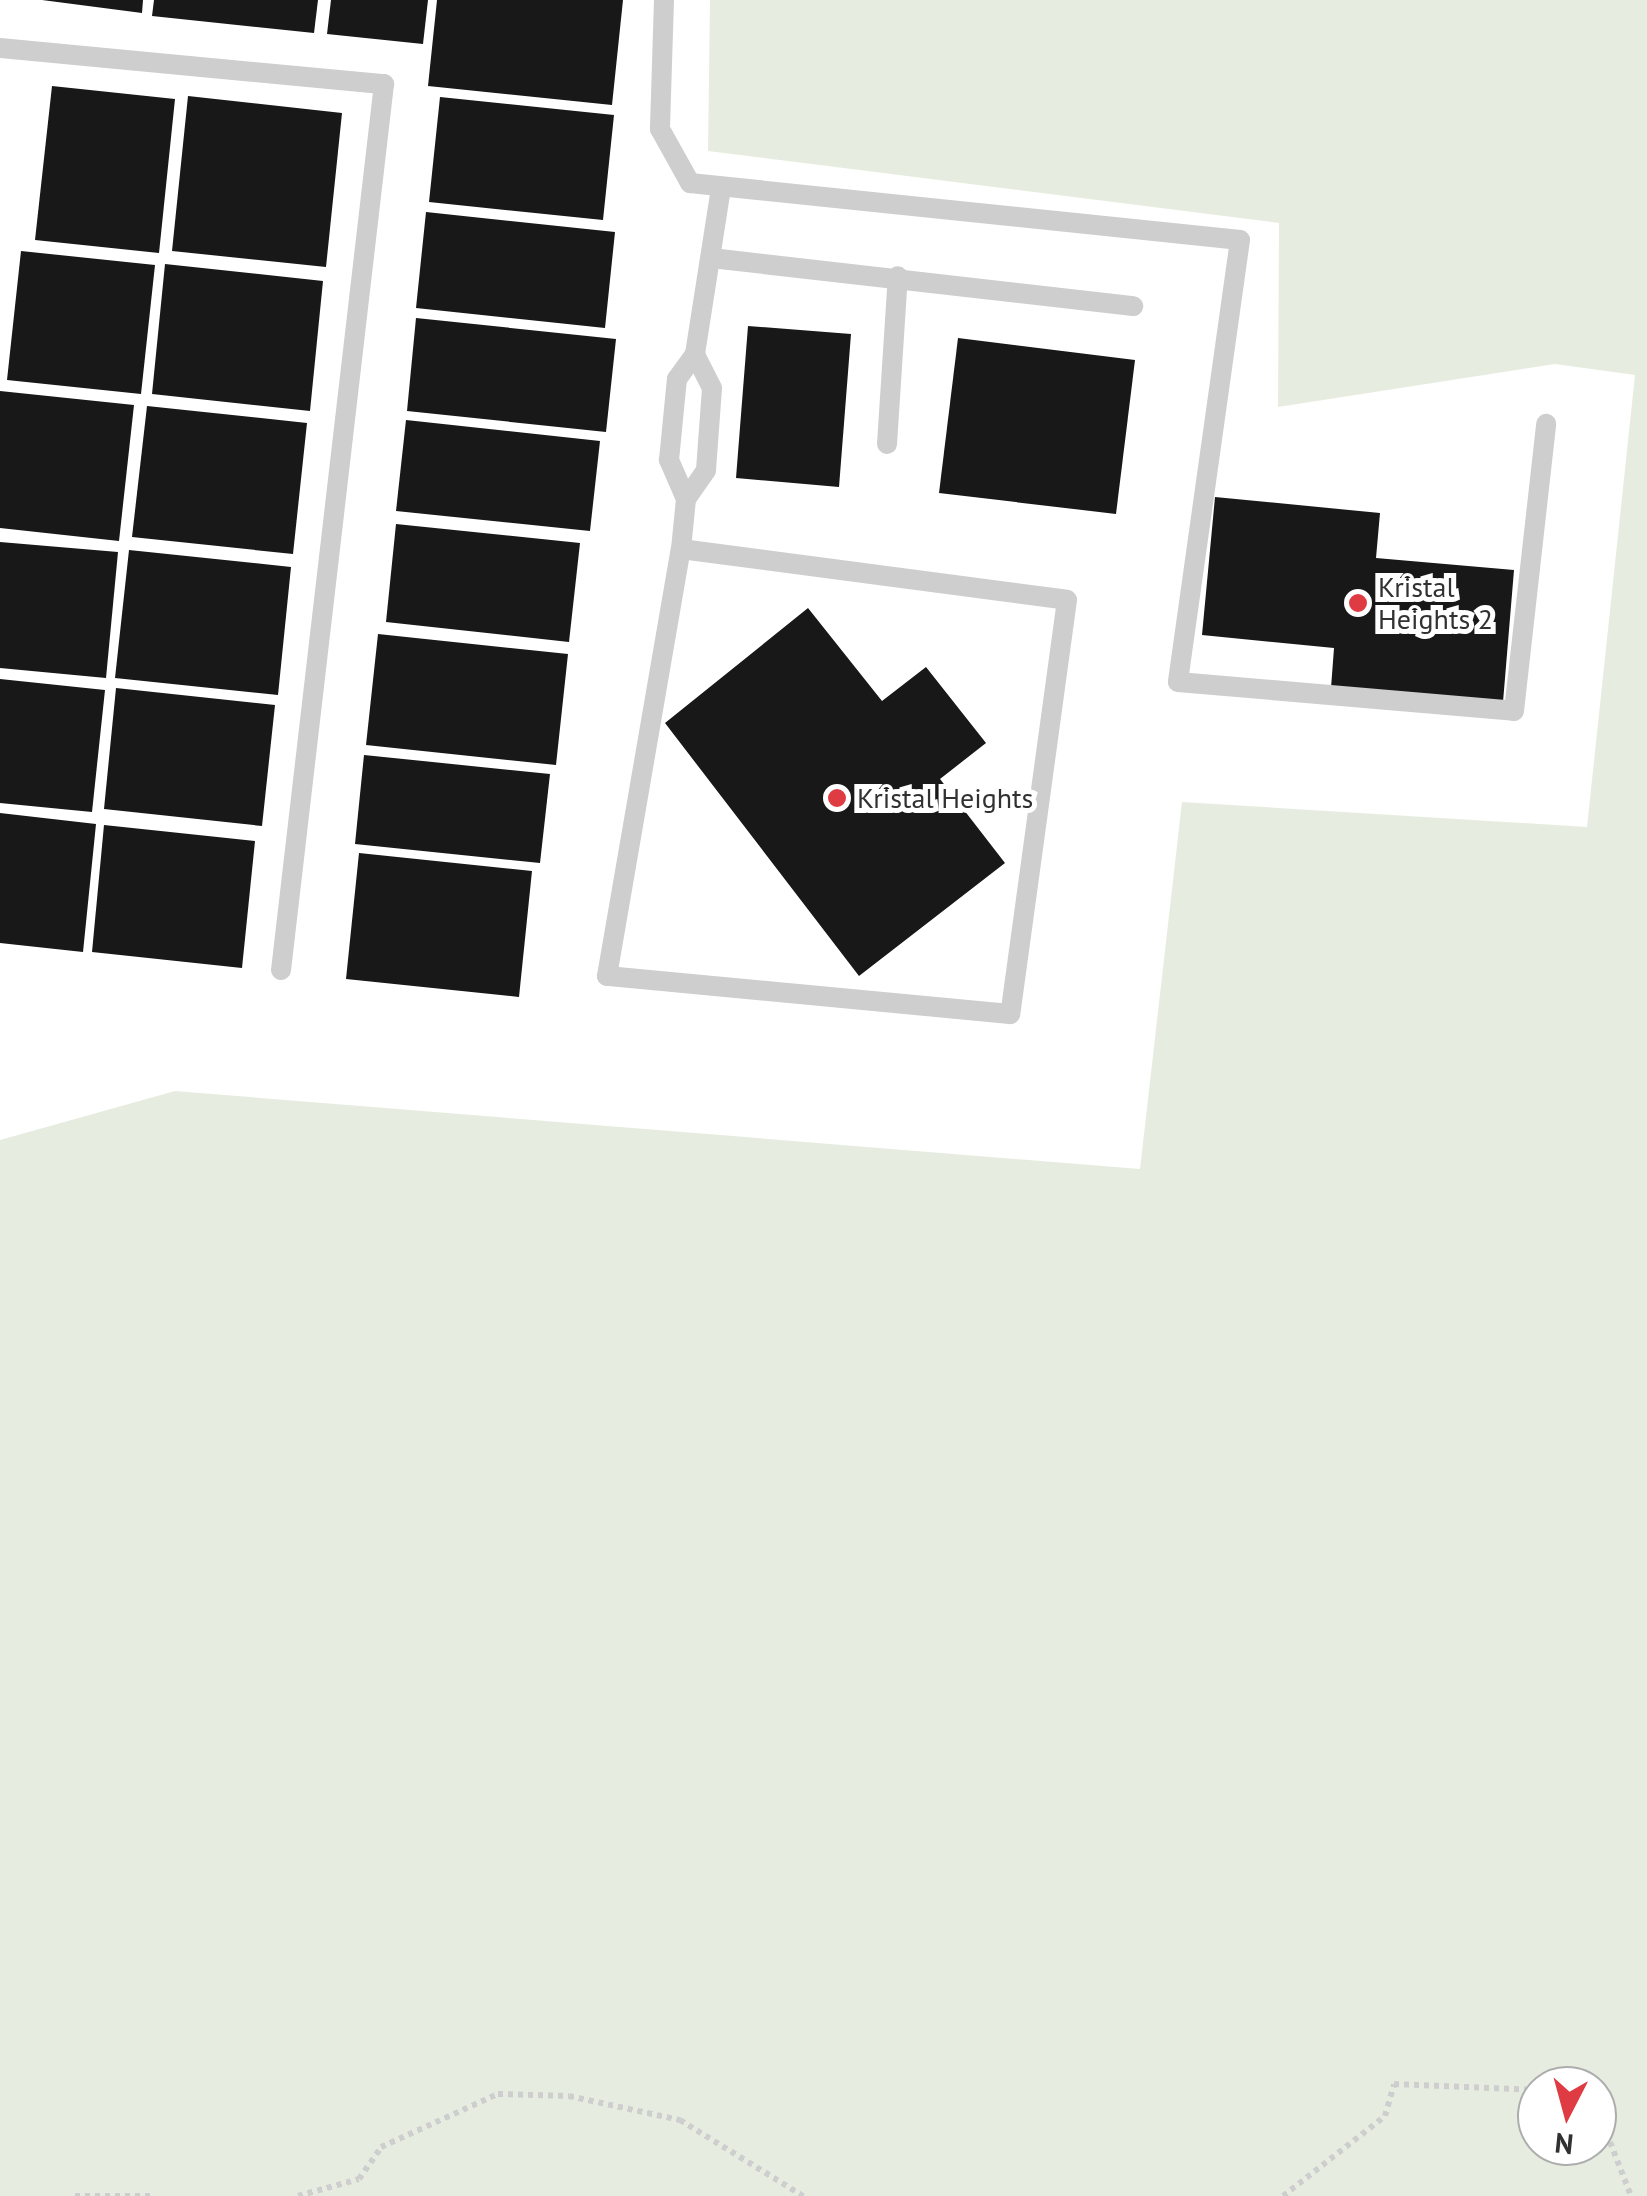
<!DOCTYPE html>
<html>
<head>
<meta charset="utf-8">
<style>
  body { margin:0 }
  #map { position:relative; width:1647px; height:2196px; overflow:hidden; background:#fff; font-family:"PT Sans",sans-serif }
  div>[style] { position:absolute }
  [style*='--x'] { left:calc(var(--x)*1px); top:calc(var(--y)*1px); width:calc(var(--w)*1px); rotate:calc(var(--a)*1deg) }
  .green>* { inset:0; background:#e6ede0 }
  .building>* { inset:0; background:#181818 }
  .path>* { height:6px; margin-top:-3px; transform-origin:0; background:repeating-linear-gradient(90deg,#cecece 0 5px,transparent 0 10px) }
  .lane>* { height:20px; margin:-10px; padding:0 10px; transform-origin:10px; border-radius:10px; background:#cecece }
  .dots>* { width:28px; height:28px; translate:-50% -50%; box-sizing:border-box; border:5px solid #fff; border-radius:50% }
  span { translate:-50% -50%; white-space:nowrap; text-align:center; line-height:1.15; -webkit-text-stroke:10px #fff; paint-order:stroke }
  .poi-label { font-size:28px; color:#313131 }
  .left { translate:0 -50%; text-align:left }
  .north { position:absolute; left:1517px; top:2066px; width:100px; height:100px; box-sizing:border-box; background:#fff; border:2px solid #adadad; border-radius:50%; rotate:186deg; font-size:28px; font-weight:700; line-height:40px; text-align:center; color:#313131 }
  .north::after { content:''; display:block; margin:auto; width:35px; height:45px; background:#df3b43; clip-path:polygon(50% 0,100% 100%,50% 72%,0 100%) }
</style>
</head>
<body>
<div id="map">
  <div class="green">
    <i style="clip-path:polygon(evenodd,710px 0,1647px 0,1647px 2196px,0 2196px,0 1140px,175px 1091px,1140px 1169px,1182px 802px,1587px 827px,1635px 375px,1555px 364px,1278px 407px,1279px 223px,708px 151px,710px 0,1537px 2086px,1597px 2086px,1597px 2146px,1537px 2146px,1537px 2086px)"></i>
  </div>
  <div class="building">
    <i style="clip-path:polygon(42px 0,143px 0,142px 13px)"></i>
    <i style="clip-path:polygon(154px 0,318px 0,314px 33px,152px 16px)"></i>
    <i style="clip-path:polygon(331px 0,428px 0,423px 44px,327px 34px)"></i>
    <i style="clip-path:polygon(437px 0,623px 0,612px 105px,428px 86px)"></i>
    <i style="clip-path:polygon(52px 86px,175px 99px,159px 253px,35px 240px)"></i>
    <i style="clip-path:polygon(188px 96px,342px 113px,326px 267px,172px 251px)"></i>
    <i style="clip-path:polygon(440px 97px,614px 115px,603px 220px,429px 202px)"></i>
    <i style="clip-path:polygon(426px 212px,615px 232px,605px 328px,416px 308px)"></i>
    <i style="clip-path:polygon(21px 251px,155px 265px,141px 394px,7px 380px)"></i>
    <i style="clip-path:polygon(165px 264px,323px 281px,310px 411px,152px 394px)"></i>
    <i style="clip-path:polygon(416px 318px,616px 339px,606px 432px,407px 411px)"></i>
    <i style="clip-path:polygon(748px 326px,851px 334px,839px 487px,736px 478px)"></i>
    <i style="clip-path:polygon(958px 338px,1135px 360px,1116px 514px,939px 493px)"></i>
    <i style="clip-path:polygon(0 391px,134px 405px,119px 541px,0 528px)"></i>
    <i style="clip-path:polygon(147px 406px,307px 423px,293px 554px,132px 537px)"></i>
    <i style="clip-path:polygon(406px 420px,600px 441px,590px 531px,396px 511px)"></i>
    <i style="clip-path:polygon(1215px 497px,1380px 513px,1376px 558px,1514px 570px,1503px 702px,1331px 688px,1334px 648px,1202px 635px)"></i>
    <i style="clip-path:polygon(396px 524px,580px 543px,569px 642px,386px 622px)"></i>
    <i style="clip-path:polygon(0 542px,118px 552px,106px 678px,0 668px)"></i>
    <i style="clip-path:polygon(129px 550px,291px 567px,278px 695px,115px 678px)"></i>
    <i style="clip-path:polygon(808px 608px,882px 701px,926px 667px,986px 743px,940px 779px,1005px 863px,859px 976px,665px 723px)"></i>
    <i style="clip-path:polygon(378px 634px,568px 654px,556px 765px,366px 745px)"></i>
    <i style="clip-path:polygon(0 679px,105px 690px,92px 812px,0 803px)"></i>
    <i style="clip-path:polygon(116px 688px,275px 705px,262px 826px,104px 809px)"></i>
    <i style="clip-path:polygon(364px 755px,550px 774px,540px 863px,355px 844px)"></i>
    <i style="clip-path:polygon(0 813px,96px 824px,83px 952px,0 943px)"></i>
    <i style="clip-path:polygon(104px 825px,255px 841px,242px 968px,92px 952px)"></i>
    <i style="clip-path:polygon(359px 853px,532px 871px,519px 997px,346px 979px)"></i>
  </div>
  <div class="path">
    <i style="--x:1597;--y:2128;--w:19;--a:47"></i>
    <i style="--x:1610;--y:2142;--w:58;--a:68.7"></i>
    <i style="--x:75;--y:2196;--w:78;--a:0"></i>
    <i style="--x:298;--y:2196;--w:63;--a:-15.6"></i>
    <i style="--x:359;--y:2179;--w:39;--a:-55"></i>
    <i style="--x:381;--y:2147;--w:128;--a:-24.4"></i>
    <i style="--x:498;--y:2094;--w:71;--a:1.6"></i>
    <i style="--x:569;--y:2096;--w:114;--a:12.2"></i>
    <i style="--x:680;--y:2120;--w:145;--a:31.7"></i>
    <i style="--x:1283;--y:2196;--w:130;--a:-38.1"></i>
    <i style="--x:1385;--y:2116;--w:33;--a:-74"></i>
    <i style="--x:1394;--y:2084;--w:143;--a:2.4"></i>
  </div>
  <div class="lane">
    <i style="--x:664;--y:0;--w:129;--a:91.8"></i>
    <i style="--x:660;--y:129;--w:62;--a:60.9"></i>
    <i style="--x:690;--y:183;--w:553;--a:5.92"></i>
    <i style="--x:1240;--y:240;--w:446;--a:98"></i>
    <i style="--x:1178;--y:682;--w:337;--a:4.9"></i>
    <i style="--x:1514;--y:711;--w:289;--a:-83.6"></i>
    <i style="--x:0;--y:48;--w:386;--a:5.4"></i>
    <i style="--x:384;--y:84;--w:892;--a:96.63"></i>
    <i style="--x:711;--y:258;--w:425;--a:6.5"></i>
    <i style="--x:887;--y:444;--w:168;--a:-86.3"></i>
    <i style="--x:686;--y:499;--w:35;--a:-55"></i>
    <i style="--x:706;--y:470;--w:82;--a:-85.8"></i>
    <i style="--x:712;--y:388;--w:38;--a:-117"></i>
    <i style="--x:681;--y:549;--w:389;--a:7.5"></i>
    <i style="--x:1067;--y:600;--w:418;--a:97.8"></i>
    <i style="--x:1010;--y:1014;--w:405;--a:-174.6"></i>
    <i style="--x:607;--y:976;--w:433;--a:-80.2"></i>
    <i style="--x:681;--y:549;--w:50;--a:-84.3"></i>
    <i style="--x:686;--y:499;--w:43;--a:-113.6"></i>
    <i style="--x:669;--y:460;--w:81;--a:-84.4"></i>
    <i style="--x:677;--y:379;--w:31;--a:-54"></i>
    <i style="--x:695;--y:354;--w:168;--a:-81.1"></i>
  </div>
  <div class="dots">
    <i style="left:1358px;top:603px;background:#df3b43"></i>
    <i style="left:837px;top:798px;background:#df3b43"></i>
  </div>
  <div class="poi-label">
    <span class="left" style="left:1378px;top:603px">Kristal<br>Heights 2</span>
    <span class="left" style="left:857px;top:798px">Kristal Heights</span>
  </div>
  <div class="north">N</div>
</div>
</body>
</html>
